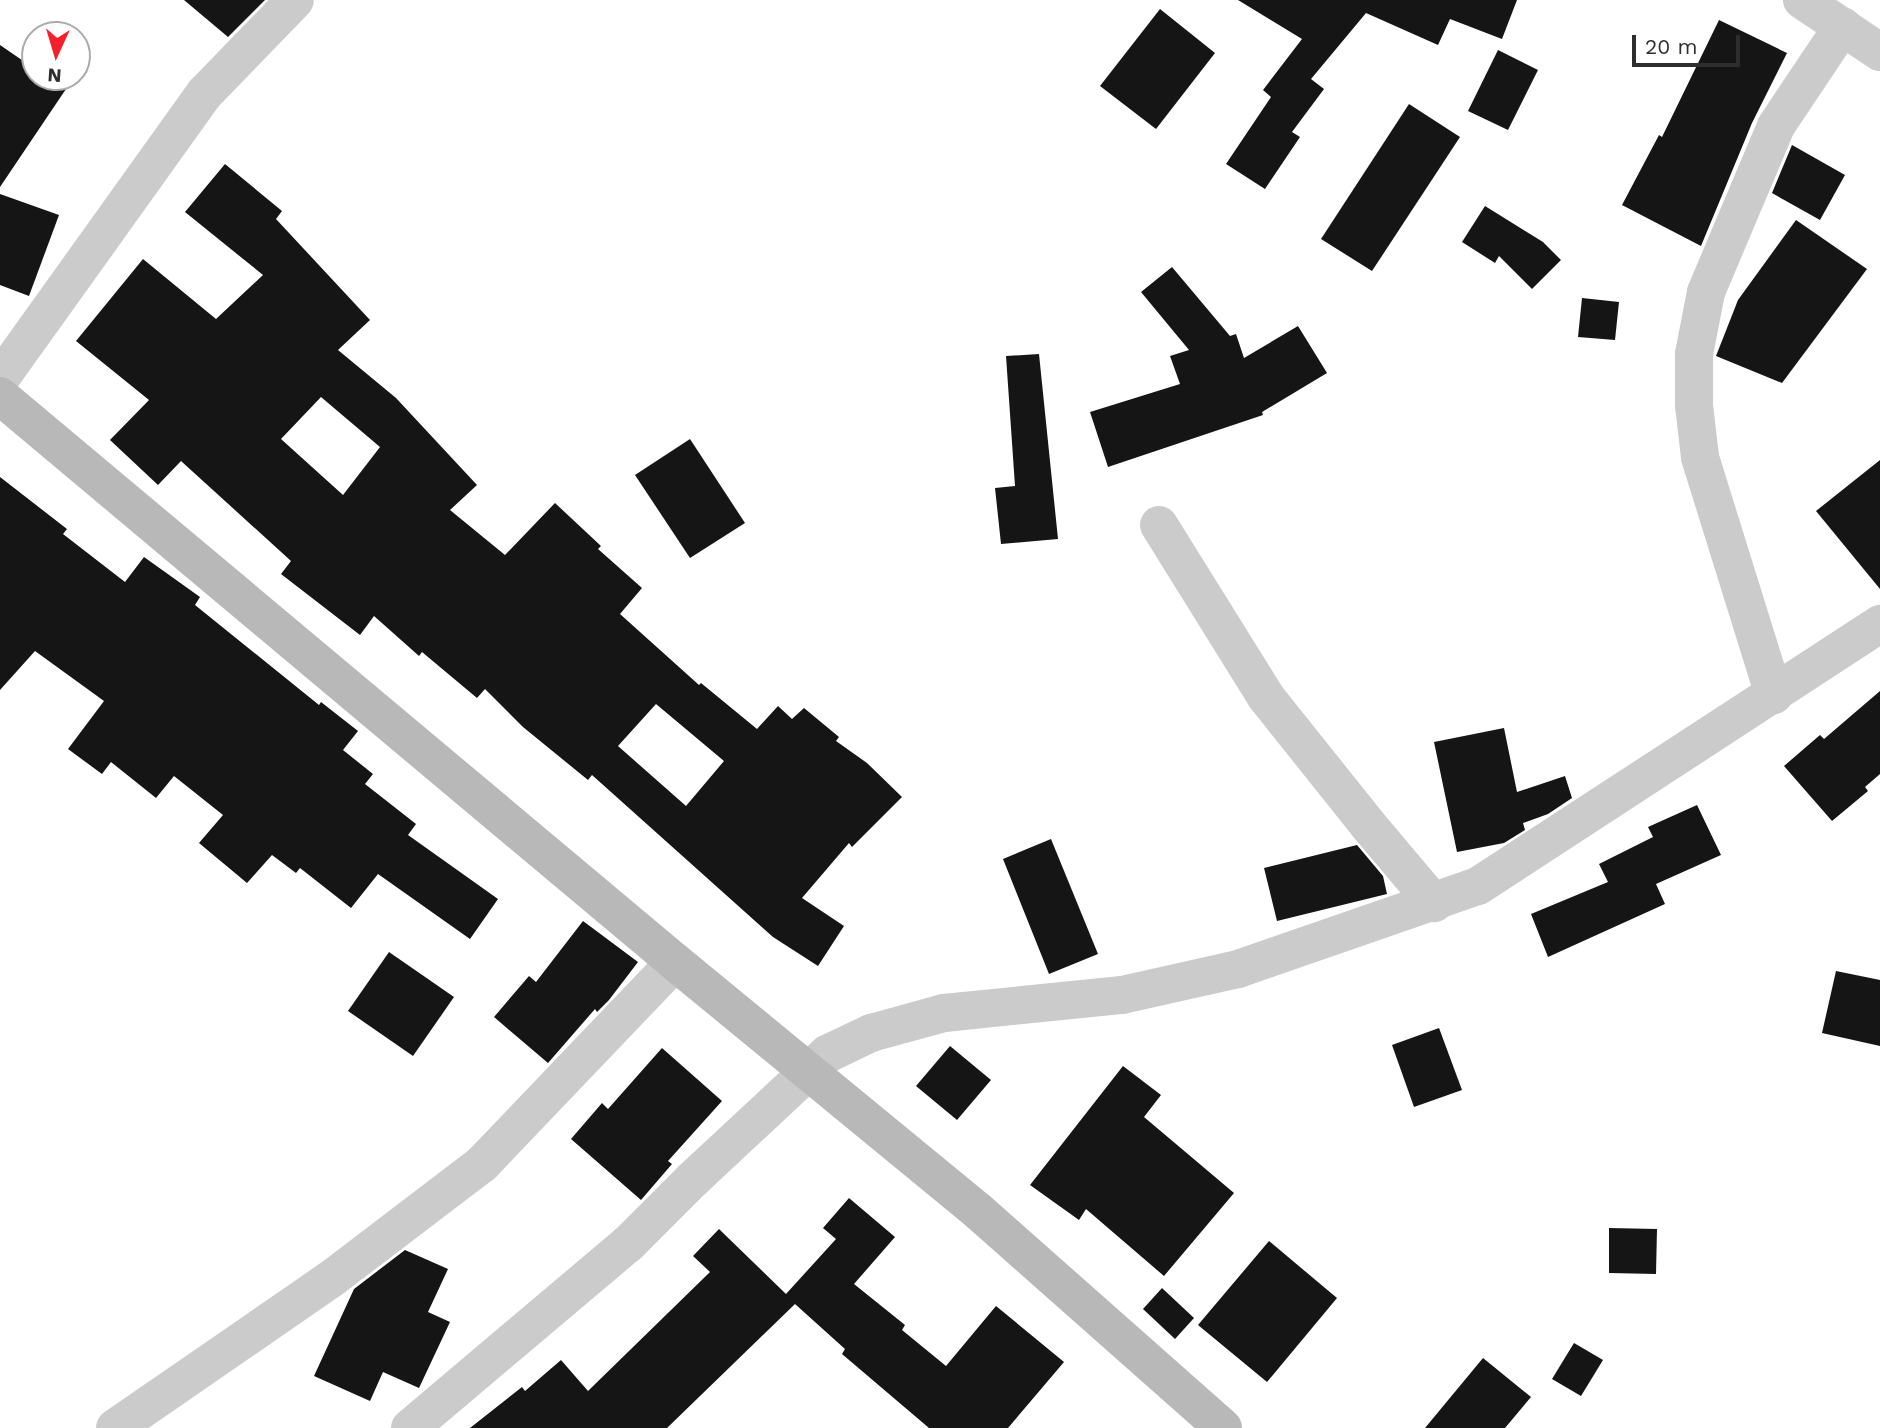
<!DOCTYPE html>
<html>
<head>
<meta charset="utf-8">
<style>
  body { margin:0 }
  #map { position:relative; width:1880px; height:1428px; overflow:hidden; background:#fff; font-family:"Work Sans",sans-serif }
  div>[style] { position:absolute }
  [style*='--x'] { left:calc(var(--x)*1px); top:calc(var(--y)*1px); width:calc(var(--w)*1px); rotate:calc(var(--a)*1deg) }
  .building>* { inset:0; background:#151515 }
  .street>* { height:38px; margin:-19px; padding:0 19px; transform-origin:19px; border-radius:19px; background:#cbcbcb }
  .secondary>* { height:38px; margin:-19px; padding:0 19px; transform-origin:19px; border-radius:19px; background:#b8b8b8 }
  span { translate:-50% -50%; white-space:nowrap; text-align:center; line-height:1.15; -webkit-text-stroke:7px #fff; paint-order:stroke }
  .north { position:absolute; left:21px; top:21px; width:70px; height:70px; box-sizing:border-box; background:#fff; border:2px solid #ababab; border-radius:50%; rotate:184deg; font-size:19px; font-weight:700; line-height:28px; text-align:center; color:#2e2e2e }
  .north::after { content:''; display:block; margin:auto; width:24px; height:32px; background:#f61f2c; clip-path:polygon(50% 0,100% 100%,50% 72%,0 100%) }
  .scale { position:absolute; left:1632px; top:35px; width:108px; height:32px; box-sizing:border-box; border:4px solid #2e2e2e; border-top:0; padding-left:9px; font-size:21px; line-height:24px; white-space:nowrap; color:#2e2e2e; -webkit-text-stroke:5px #fff; paint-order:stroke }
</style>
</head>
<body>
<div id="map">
  <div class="building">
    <i style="clip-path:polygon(184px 0,265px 0,228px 37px)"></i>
    <i style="clip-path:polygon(1238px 0,1517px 0,1502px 39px,1450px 19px,1438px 45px,1366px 13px,1311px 79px,1324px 89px,1292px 132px,1300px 137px,1265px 189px,1226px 164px,1271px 97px,1263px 90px,1302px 39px)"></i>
    <i style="clip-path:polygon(1160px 9px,1215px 53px,1156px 129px,1100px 86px)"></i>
    <i style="clip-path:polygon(1719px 20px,1787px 53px,1752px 123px,1701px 246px,1622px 205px,1659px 135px,1662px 137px)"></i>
    <i style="clip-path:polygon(0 45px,35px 69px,35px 77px,48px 77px,66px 89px,0 187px)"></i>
    <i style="clip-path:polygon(1498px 50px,1538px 70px,1508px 130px,1468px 111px)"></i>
    <i style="clip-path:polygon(1409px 104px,1460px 137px,1372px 271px,1321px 239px)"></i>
    <i style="clip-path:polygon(1792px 145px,1845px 175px,1820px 220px,1772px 193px)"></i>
    <i style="clip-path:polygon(evenodd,225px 164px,282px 211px,276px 219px,370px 320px,338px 350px,396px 398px,477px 485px,450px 510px,505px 555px,555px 503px,601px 546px,598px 549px,642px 588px,620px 614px,699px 685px,701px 683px,757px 729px,778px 706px,792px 719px,804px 708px,839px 737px,836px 741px,867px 763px,902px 797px,852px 847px,849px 843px,802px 898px,844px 926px,818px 966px,773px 937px,592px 775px,588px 780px,523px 727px,485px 689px,477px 698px,422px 652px,419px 656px,374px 616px,360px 635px,281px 574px,291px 561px,181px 461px,158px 485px,110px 440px,149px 400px,76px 341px,143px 259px,216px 319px,263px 275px,185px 212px,225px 164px,321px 397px,380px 447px,343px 495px,281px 439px,321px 397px,225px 164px,656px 704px,724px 761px,686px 806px,618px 746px,656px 704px)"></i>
    <i style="clip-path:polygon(0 194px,59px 215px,29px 296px,0 285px)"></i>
    <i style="clip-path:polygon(1485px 206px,1543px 242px,1561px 260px,1532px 289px,1499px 256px,1495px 263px,1462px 242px)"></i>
    <i style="clip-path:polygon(1796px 220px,1867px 269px,1782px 383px,1716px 356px,1738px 300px)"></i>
    <i style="clip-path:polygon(1172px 267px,1230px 336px,1236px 334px,1244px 358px,1298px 326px,1327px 373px,1262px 412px,1263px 415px,1108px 467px,1090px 412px,1180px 384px,1170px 356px,1189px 350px,1141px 292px)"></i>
    <i style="clip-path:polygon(1582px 298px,1619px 302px,1615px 340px,1578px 337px)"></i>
    <i style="clip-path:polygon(1039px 354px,1058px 539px,1001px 544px,995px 488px,1015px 486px,1006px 356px)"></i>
    <i style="clip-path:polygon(690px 439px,745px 523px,690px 558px,635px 475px)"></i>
    <i style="clip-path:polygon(1880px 460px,1880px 589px,1816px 511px)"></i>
    <i style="clip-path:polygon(0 477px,67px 529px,63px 534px,125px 582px,144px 557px,200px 597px,195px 605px,319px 705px,321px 702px,358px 731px,343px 750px,373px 774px,365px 784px,416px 824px,408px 835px,498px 899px,470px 939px,378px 874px,351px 908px,300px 868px,296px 873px,272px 855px,247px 883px,199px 843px,223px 815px,174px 776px,156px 798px,111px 762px,102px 774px,68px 749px,104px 701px,35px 651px,0 690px)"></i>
    <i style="clip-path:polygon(1880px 691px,1880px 774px,1865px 787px,1868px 791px,1832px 821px,1784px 766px,1820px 735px,1824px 739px)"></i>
    <i style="clip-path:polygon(1504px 728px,1517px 792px,1565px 776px,1572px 798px,1548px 814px,1523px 823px,1525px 830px,1504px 843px,1457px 852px,1434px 742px)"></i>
    <i style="clip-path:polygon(1697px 805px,1721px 855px,1656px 884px,1665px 904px,1548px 957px,1531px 914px,1608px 882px,1599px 864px,1653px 837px,1648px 827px)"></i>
    <i style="clip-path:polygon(1051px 839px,1098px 954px,1049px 974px,1003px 859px)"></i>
    <i style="clip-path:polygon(1357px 845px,1383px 876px,1387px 894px,1277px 921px,1264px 868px)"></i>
    <i style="clip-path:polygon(583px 921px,638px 962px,609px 1000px,597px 1012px,595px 1009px,548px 1063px,494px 1017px,529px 976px,536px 982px)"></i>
    <i style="clip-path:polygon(389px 952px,454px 997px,413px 1056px,348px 1011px)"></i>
    <i style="clip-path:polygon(1836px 971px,1880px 980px,1880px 1046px,1822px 1033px)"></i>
    <i style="clip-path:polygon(1439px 1028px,1462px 1090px,1414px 1107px,1392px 1045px)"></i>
    <i style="clip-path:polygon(950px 1046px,991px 1080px,957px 1120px,916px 1086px)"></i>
    <i style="clip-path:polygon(662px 1048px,722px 1101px,668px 1161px,672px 1164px,641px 1200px,571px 1139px,602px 1103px,608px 1109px)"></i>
    <i style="clip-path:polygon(1123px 1066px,1161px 1095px,1144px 1117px,1234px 1193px,1164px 1276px,1086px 1209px,1079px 1220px,1030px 1185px)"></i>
    <i style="clip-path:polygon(849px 1198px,895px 1237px,854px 1284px,905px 1325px,902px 1330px,946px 1366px,996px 1306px,1064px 1362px,1008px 1428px,929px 1428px,842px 1354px,845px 1349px,795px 1304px,667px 1428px,470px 1428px,522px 1387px,525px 1391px,561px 1360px,588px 1391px,710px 1272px,693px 1256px,719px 1229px,786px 1294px,836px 1239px,823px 1228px)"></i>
    <i style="clip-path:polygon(1609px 1228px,1657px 1229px,1656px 1274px,1609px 1273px)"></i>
    <i style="clip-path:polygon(1269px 1241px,1337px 1298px,1267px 1382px,1198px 1325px)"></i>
    <i style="clip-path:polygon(405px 1250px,448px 1269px,428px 1312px,450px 1322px,419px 1388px,383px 1372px,370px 1401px,314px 1376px,354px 1289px)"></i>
    <i style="clip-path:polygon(1162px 1288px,1194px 1318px,1175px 1339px,1143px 1309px)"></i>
    <i style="clip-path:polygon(1574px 1343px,1603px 1360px,1581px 1396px,1552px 1379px)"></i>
    <i style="clip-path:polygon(1483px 1358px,1531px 1397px,1505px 1428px,1425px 1428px)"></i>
  </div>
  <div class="street">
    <i style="--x:1802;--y:0;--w:94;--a:33.7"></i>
    <i style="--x:0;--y:379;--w:352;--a:-54.4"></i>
    <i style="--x:205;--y:93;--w:129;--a:-45.9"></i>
    <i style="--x:1159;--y:525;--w:203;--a:58.1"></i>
    <i style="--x:1266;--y:697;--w:165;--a:51.4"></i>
    <i style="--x:1369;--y:826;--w:101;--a:49.8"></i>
    <i style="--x:1774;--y:695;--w:249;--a:-107.3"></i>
    <i style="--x:1700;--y:457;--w:52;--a:-96.6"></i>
    <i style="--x:1694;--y:405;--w:51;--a:-90"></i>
    <i style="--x:1694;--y:354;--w:63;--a:-79"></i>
    <i style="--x:1706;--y:292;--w:180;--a:-67.1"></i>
    <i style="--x:1776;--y:126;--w:120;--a:-56.2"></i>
    <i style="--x:115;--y:1428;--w:262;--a:-34.6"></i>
    <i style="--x:331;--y:1279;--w:190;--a:-37.3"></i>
    <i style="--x:482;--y:1164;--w:279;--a:-46.3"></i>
    <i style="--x:410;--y:1428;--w:285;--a:-40.2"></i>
    <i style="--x:628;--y:1244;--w:91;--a:-45"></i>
    <i style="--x:692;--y:1180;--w:185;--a:-43"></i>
    <i style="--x:827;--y:1054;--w:49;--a:-25.5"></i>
    <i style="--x:871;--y:1033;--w:76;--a:-15.3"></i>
    <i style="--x:944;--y:1013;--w:179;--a:-5.8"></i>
    <i style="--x:1122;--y:995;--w:119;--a:-12.6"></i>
    <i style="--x:1238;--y:969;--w:254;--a:-19.1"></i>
    <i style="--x:1478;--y:886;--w:480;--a:-33.1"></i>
  </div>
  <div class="secondary">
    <i style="--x:0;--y:396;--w:881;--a:39.98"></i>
    <i style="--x:675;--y:962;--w:392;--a:39.4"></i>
    <i style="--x:978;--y:1211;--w:327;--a:41.5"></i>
  </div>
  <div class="north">N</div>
  <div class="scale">20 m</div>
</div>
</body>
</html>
